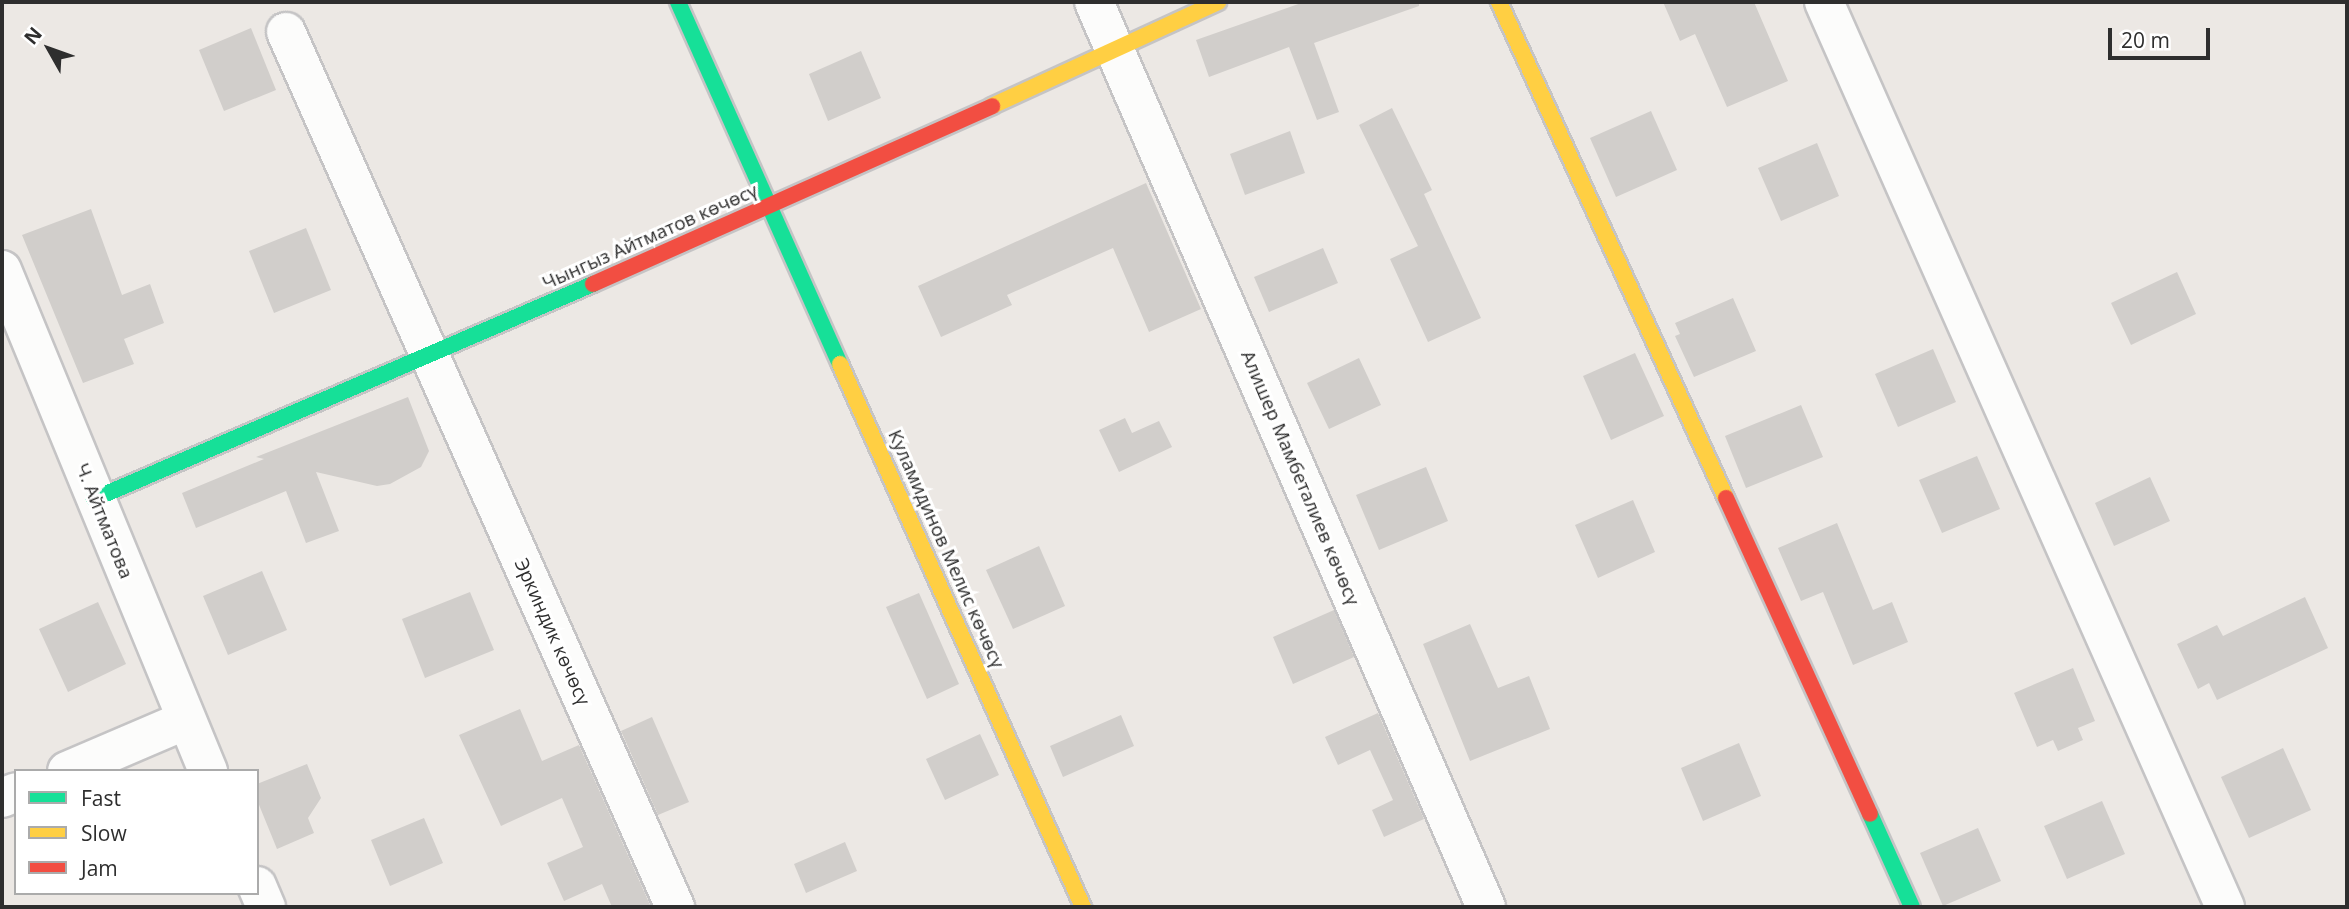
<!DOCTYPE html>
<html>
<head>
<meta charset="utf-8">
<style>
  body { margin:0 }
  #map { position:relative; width:2349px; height:909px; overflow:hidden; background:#ece8e4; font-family:"Open Sans",sans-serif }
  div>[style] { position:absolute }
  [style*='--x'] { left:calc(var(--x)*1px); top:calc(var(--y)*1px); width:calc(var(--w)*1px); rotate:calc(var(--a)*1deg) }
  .building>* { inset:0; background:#d1cecb }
  .roads { filter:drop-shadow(2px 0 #c5c4c5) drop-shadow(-2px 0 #c5c4c5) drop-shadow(0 2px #c5c4c5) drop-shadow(0 -2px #c5c4c5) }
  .street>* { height:38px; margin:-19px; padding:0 19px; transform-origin:19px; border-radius:19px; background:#fcfcfb }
  .fast>* { height:16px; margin:-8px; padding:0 8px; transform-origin:8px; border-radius:8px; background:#16e098 }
  .slow>* { height:16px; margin:-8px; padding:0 8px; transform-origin:8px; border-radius:8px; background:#ffcf43 }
  .jam>* { height:16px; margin:-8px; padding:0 8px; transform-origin:8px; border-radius:8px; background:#f24e42 }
  span { translate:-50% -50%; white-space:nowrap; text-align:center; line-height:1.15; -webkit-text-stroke:6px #fff; paint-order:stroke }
  .street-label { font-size:19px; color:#2e2e2e }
  .frame { position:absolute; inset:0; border:4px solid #2e2e2e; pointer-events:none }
  .legend { position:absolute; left:14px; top:769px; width:245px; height:126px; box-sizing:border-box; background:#fff; border:2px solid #ababab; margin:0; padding:9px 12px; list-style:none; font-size:21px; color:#2e2e2e }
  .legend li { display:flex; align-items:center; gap:14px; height:35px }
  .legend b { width:35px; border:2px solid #ababab }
  .north { position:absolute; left:14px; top:14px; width:70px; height:70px; -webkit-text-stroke:5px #fff; paint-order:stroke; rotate:310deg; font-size:19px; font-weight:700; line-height:28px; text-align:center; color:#2e2e2e }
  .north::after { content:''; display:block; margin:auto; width:24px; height:32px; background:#2e2e2e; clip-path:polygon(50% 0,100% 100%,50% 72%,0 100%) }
  .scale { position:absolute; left:2108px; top:28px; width:102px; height:32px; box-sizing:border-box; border:4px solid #2e2e2e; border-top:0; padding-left:9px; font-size:21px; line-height:24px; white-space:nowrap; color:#2e2e2e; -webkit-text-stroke:5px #fff; paint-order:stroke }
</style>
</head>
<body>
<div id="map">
  <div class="building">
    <i style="clip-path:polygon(1304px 2px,1419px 2px,1419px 6px,1314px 43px,1339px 112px,1317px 120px,1289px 47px,1209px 77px,1196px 40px)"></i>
    <i style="clip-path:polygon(1663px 2px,1754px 2px,1788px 81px,1727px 107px,1695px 34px,1680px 41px)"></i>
    <i style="clip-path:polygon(251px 28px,276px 90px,224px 111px,199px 50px)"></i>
    <i style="clip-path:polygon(861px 51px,881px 98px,828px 121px,809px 74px)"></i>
    <i style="clip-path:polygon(1392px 108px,1432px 190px,1424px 194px,1481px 318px,1428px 342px,1390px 259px,1418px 246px,1359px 125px)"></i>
    <i style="clip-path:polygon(1651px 111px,1677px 170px,1616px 197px,1590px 138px)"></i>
    <i style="clip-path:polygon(1290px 131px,1305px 173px,1245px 195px,1230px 154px)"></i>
    <i style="clip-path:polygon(1817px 143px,1839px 196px,1781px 221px,1758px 168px)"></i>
    <i style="clip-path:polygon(1146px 183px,1201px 309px,1149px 332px,1113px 248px,1007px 295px,1012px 305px,941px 337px,918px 286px)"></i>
    <i style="clip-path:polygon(91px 209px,122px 295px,150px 284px,164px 323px,124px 339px,134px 364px,83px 383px,22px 235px)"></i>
    <i style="clip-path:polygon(306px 228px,331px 290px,274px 313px,249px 251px)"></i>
    <i style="clip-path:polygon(1323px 248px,1338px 283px,1269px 312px,1254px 277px)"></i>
    <i style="clip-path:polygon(2177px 272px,2196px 314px,2131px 345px,2111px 303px)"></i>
    <i style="clip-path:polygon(1733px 298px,1756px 351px,1694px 377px,1675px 336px,1680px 334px,1675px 323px)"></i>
    <i style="clip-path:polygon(1933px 349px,1956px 402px,1898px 427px,1875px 374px)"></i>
    <i style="clip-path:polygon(1635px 353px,1664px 416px,1611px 440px,1583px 376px)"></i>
    <i style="clip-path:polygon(1359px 358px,1381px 405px,1329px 429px,1307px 383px)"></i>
    <i style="clip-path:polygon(408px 397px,429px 451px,421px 467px,390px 484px,377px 486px,316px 472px,339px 531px,306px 543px,286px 491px,196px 528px,182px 493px,264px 459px,256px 457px)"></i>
    <i style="clip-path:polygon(1801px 405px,1823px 457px,1746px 488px,1725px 436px)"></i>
    <i style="clip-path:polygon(1125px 418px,1132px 433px,1159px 421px,1172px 447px,1119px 472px,1099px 430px)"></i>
    <i style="clip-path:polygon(1977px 456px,2000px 509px,1942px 533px,1919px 480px)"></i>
    <i style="clip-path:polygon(1426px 467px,1448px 521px,1379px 550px,1356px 495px)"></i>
    <i style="clip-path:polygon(2150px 477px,2170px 521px,2114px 546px,2095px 503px)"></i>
    <i style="clip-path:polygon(1633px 500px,1655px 552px,1598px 578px,1575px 525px)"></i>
    <i style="clip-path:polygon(1837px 523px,1873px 610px,1892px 602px,1908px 642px,1853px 665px,1823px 592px,1801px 601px,1778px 548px)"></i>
    <i style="clip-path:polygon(1039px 546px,1065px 606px,1013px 629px,986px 570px)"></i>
    <i style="clip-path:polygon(262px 571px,287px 630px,228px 655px,203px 596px)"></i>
    <i style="clip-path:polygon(470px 592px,494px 650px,425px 678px,402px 619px)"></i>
    <i style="clip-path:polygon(919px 593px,959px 684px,927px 699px,886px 607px)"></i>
    <i style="clip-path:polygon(2305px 597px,2328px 648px,2217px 700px,2209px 683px,2198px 689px,2177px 644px,2217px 625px,2223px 636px)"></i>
    <i style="clip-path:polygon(98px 602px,126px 664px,68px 692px,39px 629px)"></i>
    <i style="clip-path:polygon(1334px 610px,1354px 657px,1293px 684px,1273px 637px)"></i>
    <i style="clip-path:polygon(1470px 624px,1498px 688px,1529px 676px,1550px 729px,1470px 761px,1423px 644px)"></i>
    <i style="clip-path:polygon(2073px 668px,2095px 721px,2078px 728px,2083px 740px,2058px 751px,2053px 740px,2037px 747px,2014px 693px)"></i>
    <i style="clip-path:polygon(520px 709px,542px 761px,579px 745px,651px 907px,612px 907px,602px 884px,564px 901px,547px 863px,583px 847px,562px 798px,501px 826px,459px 735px)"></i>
    <i style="clip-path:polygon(1378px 713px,1424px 819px,1384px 837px,1372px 810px,1393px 800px,1370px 750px,1338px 765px,1325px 737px)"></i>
    <i style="clip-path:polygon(1121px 715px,1134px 746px,1063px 777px,1050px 746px)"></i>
    <i style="clip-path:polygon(652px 717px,689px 802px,658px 815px,621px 731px)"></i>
    <i style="clip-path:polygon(980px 734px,999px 775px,945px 800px,926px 759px)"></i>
    <i style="clip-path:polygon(1739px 743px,1761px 796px,1703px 821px,1681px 768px)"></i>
    <i style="clip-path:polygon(2283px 748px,2311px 810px,2249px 838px,2221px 777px)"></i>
    <i style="clip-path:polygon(307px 764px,321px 798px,308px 818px,314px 833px,277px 849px,257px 800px,257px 784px)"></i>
    <i style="clip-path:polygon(2102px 801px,2125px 854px,2067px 879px,2044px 826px)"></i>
    <i style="clip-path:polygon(424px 818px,443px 863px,390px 886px,371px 840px)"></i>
    <i style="clip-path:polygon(1978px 828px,2001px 881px,1943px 906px,1920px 853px)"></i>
    <i style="clip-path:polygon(845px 842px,857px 871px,806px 893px,794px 864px)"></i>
  </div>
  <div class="roads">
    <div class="street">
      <i style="--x:1094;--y:2;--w:986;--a:66.58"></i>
      <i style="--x:1824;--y:2;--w:990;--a:66.1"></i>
      <i style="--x:286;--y:32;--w:958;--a:66.03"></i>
      <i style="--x:2;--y:270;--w:542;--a:67.65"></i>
      <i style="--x:67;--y:771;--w:129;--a:-23.2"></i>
      <i style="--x:2;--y:798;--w:15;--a:-23"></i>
      <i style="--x:257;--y:886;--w:23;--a:67"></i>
    </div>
    <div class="fast">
      <i style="--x:678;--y:2;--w:397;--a:65.9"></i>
      <i style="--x:94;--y:499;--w:543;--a:-23.31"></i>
      <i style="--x:1870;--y:814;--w:102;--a:65.7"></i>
    </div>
    <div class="slow">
      <i style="--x:1499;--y:2;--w:545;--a:65.41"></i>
      <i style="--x:992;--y:106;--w:249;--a:-24.7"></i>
      <i style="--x:840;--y:364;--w:595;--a:65.89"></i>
    </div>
    <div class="jam">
      <i style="--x:593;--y:284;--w:437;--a:-24"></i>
      <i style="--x:1726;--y:498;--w:347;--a:65.5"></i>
    </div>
  </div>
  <div class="street-label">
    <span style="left:650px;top:237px;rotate:-24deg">Чынгыз Айтматов көчөсү</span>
    <span style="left:1300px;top:478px;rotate:67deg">Алишер Мамбеталиев көчөсү</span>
    <span style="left:104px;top:521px;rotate:68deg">Ч. Айтматова</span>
    <span style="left:946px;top:549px;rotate:66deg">Куламидинов Мелис көчөсү</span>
    <span style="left:552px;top:632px;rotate:66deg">Эркиндик көчөсү</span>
  </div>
  <div class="frame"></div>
  <ul class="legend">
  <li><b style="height:9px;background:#16e098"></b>Fast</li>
  <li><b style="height:9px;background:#ffcf43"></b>Slow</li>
  <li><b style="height:9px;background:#f24e42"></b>Jam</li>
  </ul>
  <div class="north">N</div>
  <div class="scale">20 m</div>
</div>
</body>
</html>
